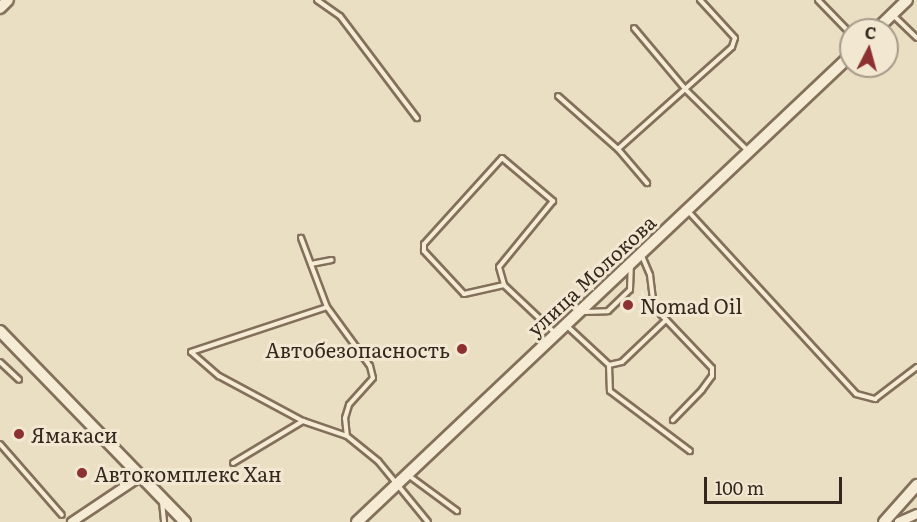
<!DOCTYPE html>
<html>
<head>
<meta charset="utf-8">
<style>
  body { margin:0 }
  #map { position:relative; width:917px; height:522px; overflow:hidden; background:#eadec3; font-family:Literata,serif }
  div>[style] { position:absolute }
  [style*='--x'] { left:calc(var(--x)*1px); top:calc(var(--y)*1px); width:calc(var(--w)*1px); rotate:calc(var(--a)*1deg) }
  .roads { filter:drop-shadow(2px 0 #83705b) drop-shadow(-2px 0 #83705b) drop-shadow(0 2px #83705b) drop-shadow(0 -2px #83705b) }
  .service>* { height:4px; margin:-2px; padding:0 2px; transform-origin:2px; border-radius:2px; background:#f6ecd5 }
  .minor>* { height:8px; margin:-4px; padding:0 4px; transform-origin:4px; border-radius:4px; background:#f6ecd5 }
  .tertiary>* { height:10px; margin:-5px; padding:0 5px; transform-origin:5px; border-radius:5px; background:#f6ecd5 }
  .secondary>* { height:10px; margin:-5px; padding:0 5px; transform-origin:5px; border-radius:5px; background:#f6ecd5 }
  .dots>* { width:16px; height:16px; translate:-50% -50%; box-sizing:border-box; border:3px solid #f2e8d2; border-radius:50% }
  span { translate:-50% -50%; white-space:nowrap; text-align:center; line-height:1.15; -webkit-text-stroke:6px #f2e8d2; paint-order:stroke }
  .street-label { font-size:20px; color:#34281e }
  .poi-label { font-size:20px; color:#34281e }
  .left { translate:0 -50%; text-align:left }
  .right { translate:-100% -50%; text-align:right }
  .north { position:absolute; left:839px; top:18px; width:60px; height:60px; box-sizing:border-box; background:#f2e8d2; border:2px solid #a69b8a; border-radius:50%; rotate:6deg; font-size:16px; font-weight:700; line-height:24px; text-align:center; color:#34281e }
  .north::after { content:''; display:block; margin:auto; width:21px; height:27px; background:#8d3031; clip-path:polygon(50% 0,100% 100%,50% 72%,0 100%) }
  .scale { position:absolute; left:704px; top:477px; width:138px; height:27px; box-sizing:border-box; border:3px solid #34281e; border-top:0; padding-left:8px; font-size:18px; line-height:21px; white-space:nowrap; color:#34281e; -webkit-text-stroke:4px #f2e8d2; paint-order:stroke }
</style>
</head>
<body>
<div id="map">
  <div class="roads">
    <div class="service">
      <i style="--x:317;--y:0;--w:28;--a:35"></i>
      <i style="--x:340;--y:16;--w:128;--a:53"></i>
      <i style="--x:818;--y:0;--w:47;--a:45.9"></i>
      <i style="--x:893;--y:15;--w:33;--a:44"></i>
      <i style="--x:634;--y:28;--w:81;--a:50"></i>
      <i style="--x:686;--y:90;--w:86;--a:44.5"></i>
      <i style="--x:558;--y:96;--w:80;--a:41.5"></i>
      <i style="--x:618;--y:149;--w:153;--a:-41.8"></i>
      <i style="--x:732;--y:47;--w:9;--a:-72"></i>
      <i style="--x:735;--y:38;--w:52;--a:-132.6"></i>
      <i style="--x:618;--y:149;--w:45;--a:49.5"></i>
      <i style="--x:688;--y:211;--w:248;--a:47.4"></i>
      <i style="--x:856;--y:394;--w:20;--a:15"></i>
      <i style="--x:875;--y:399;--w:53;--a:-37.3"></i>
      <i style="--x:642;--y:256;--w:21;--a:67"></i>
      <i style="--x:650;--y:275;--w:32;--a:83"></i>
      <i style="--x:654;--y:307;--w:84;--a:46.4"></i>
      <i style="--x:712;--y:368;--w:8;--a:90"></i>
      <i style="--x:712;--y:376;--w:17;--a:126"></i>
      <i style="--x:702;--y:390;--w:42;--a:134"></i>
      <i style="--x:311;--y:264;--w:21;--a:-11"></i>
      <i style="--x:504;--y:285;--w:41;--a:167.3"></i>
      <i style="--x:464;--y:294;--w:59;--a:-132.9"></i>
      <i style="--x:424;--y:251;--w:7;--a:-90"></i>
      <i style="--x:424;--y:244;--w:116;--a:-47.8"></i>
      <i style="--x:502;--y:158;--w:67;--a:40.1"></i>
      <i style="--x:553;--y:201;--w:85;--a:129.3"></i>
      <i style="--x:499;--y:267;--w:19;--a:74"></i>
      <i style="--x:504;--y:285;--w:70;--a:43.3"></i>
      <i style="--x:327;--y:307;--w:73;--a:53.9"></i>
      <i style="--x:370;--y:366;--w:12;--a:76"></i>
      <i style="--x:373;--y:378;--w:36;--a:132"></i>
      <i style="--x:349;--y:405;--w:14;--a:107"></i>
      <i style="--x:345;--y:418;--w:18;--a:84"></i>
      <i style="--x:583;--y:312;--w:25;--a:-2"></i>
      <i style="--x:608;--y:311;--w:30;--a:-44"></i>
      <i style="--x:630;--y:290;--w:24;--a:-88"></i>
      <i style="--x:567;--y:326;--w:57;--a:42.9"></i>
      <i style="--x:609;--y:365;--w:26;--a:88"></i>
      <i style="--x:610;--y:391;--w:100;--a:36.9"></i>
      <i style="--x:191;--y:352;--w:143;--a:-18.3"></i>
      <i style="--x:327;--y:307;--w:74;--a:-110.6"></i>
      <i style="--x:191;--y:352;--w:37;--a:41"></i>
      <i style="--x:219;--y:376;--w:95;--a:28.2"></i>
      <i style="--x:0;--y:362;--w:26;--a:43"></i>
      <i style="--x:609;--y:365;--w:13;--a:-13"></i>
      <i style="--x:622;--y:362;--w:61;--a:-43.7"></i>
      <i style="--x:0;--y:444;--w:94;--a:48.9"></i>
      <i style="--x:233;--y:463;--w:82;--a:-31"></i>
      <i style="--x:303;--y:421;--w:46;--a:18.8"></i>
      <i style="--x:347;--y:436;--w:40;--a:39"></i>
      <i style="--x:378;--y:461;--w:79;--a:50.7"></i>
      <i style="--x:408;--y:475;--w:61;--a:36.3"></i>
      <i style="--x:162;--y:502;--w:20;--a:84"></i>
    </div>
    <div class="minor">
      <i style="--x:72;--y:522;--w:83;--a:-33.7"></i>
      <i style="--x:899;--y:522;--w:20;--a:-24"></i>
    </div>
    <div class="tertiary">
      <i style="--x:876;--y:30;--w:43;--a:-44.1"></i>
      <i style="--x:357;--y:522;--w:680;--a:-43.39"></i>
      <i style="--x:884;--y:522;--w:50;--a:-48.3"></i>
    </div>
    <div class="secondary">
      <i style="--x:0;--y:8;--w:11;--a:-45"></i>
      <i style="--x:0;--y:331;--w:266;--a:45.9"></i>
    </div>
  </div>
  <div class="dots">
    <i style="left:628px;top:305px;background:#8d3031"></i>
    <i style="left:462px;top:349px;background:#8d3031"></i>
    <i style="left:19px;top:434px;background:#8d3031"></i>
    <i style="left:82px;top:473px;background:#8d3031"></i>
  </div>
  <div class="street-label">
    <span style="left:591px;top:275px;rotate:-43deg">улица Молокова</span>
  </div>
  <div class="poi-label">
    <span class="left" style="left:640px;top:305px">Nomad Oil</span>
    <span class="right" style="left:450px;top:349px">Автобезопасность</span>
    <span class="left" style="left:31px;top:434px">Ямакаси</span>
    <span class="left" style="left:94px;top:473px">Автокомплекс Хан</span>
  </div>
  <div class="north">С</div>
  <div class="scale">100 m</div>
</div>
</body>
</html>
